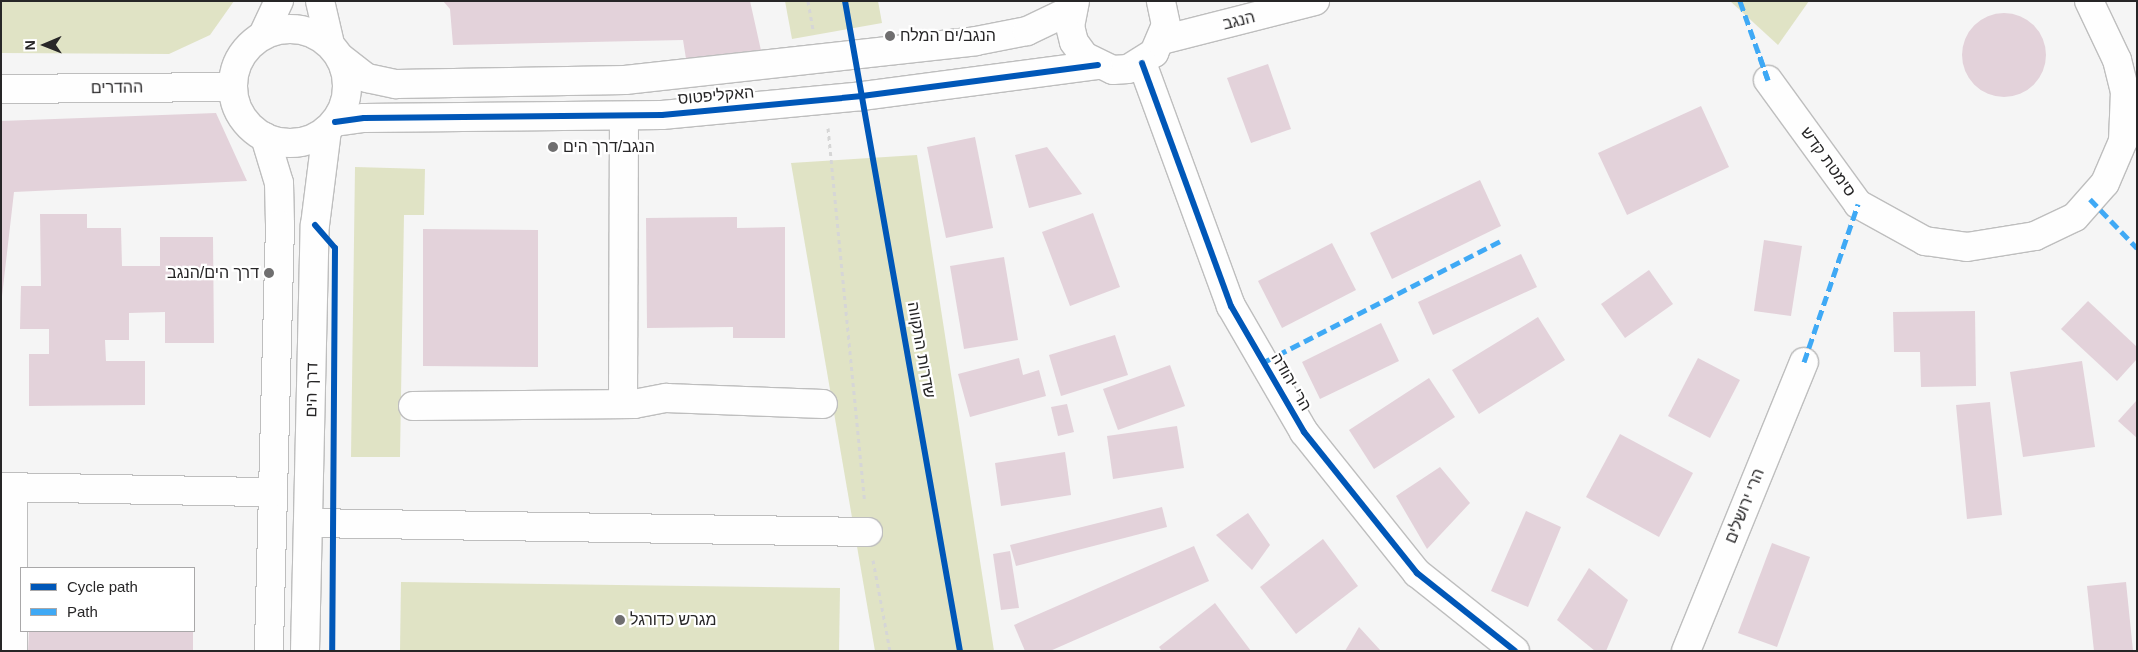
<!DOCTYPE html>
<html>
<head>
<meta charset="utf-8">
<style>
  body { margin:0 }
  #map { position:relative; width:2138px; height:652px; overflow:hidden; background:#f5f5f5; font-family:Arial,"Noto Sans Hebrew",sans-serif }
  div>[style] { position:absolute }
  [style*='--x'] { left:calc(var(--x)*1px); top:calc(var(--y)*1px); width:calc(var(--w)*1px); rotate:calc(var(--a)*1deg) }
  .green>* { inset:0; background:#e0e3c5 }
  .building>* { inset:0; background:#e3d2da }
  .round { border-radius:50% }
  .path>* { height:3px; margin-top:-1.5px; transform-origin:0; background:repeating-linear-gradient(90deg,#d6d6d6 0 4px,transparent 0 8px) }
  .roads { filter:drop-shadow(1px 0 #bebebe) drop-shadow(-1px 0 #bebebe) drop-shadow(0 1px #bebebe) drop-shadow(0 -1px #bebebe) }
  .minor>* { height:28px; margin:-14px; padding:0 14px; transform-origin:14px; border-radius:14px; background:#fefefe }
  .minor>.ring { margin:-14px; padding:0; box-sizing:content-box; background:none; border:28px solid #fefefe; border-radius:50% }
  .quiet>* { height:5px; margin-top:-2.5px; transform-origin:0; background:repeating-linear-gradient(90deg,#3fa9f5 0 10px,transparent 0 15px) }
  .cycleway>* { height:6px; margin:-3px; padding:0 3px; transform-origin:3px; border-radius:3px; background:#0057b8 }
  .dots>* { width:14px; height:14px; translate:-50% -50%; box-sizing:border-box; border:2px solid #fff; border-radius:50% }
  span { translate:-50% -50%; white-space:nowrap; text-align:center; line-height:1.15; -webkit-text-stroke:4.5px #fff; paint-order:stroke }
  .street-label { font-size:16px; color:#272627 }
  .poi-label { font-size:16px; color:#272627 }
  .left { translate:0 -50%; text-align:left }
  .right { translate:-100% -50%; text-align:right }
  .frame { position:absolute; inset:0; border:2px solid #272627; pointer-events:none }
  .legend { position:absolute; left:20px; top:567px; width:175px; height:65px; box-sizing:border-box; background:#fff; border:1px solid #a9a8a9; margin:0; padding:6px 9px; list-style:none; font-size:15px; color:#272627 }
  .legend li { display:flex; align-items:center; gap:10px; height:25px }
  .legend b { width:25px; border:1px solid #a9a8a9 }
  .north { position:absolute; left:20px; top:20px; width:50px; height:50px; -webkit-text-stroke:4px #fff; paint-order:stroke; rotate:269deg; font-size:14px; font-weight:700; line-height:20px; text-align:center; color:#272627 }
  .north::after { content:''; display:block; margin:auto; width:18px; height:22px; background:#272627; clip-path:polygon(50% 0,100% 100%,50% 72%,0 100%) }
</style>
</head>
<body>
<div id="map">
  <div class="green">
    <i style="clip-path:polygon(1px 1px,234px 1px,210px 35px,169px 54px,1px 53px)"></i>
    <i style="clip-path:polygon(785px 1px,878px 1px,882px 23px,792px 39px)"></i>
    <i style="clip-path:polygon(1730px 1px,1809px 1px,1778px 45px)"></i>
    <i style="clip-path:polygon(917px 155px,994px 651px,875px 651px,791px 163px)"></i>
    <i style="clip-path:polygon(355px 167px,425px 169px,424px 215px,404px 215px,400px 457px,351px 457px)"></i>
    <i style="clip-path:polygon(401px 582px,840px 588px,839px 651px,400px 651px)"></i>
  </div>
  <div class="building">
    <i style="clip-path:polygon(443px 1px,750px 1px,762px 55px,687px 65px,683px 40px,453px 45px,450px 9px)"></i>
    <i class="round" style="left:1962px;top:13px;width:84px;height:84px"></i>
    <i style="clip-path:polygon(1268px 64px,1291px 129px,1251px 143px,1227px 78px)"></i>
    <i style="clip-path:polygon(1701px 106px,1729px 167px,1627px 215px,1598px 153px)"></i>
    <i style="clip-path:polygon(216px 113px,247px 181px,14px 192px,1px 305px,1px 121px)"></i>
    <i style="clip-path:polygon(975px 137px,993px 228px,946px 238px,927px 147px)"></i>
    <i style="clip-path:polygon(1047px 147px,1082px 194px,1029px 208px,1015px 155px)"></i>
    <i style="clip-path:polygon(1480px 180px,1501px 226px,1392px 279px,1370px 233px)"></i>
    <i style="clip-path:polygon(1093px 213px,1120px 287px,1070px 306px,1042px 232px)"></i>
    <i style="clip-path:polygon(40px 214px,87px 214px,87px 228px,121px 228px,122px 266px,160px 266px,160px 237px,213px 237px,214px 343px,165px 343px,165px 312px,129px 313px,129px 340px,105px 340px,106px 361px,145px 361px,145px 405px,29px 406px,29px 354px,49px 354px,49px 329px,20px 329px,21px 286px,41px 286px)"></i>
    <i style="clip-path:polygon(737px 217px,737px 228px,785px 227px,785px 338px,733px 338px,733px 327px,647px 328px,646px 218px)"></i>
    <i style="clip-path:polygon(423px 229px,538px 230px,538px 367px,423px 366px)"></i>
    <i style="clip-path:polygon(1764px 240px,1802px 246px,1791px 316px,1754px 311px)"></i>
    <i style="clip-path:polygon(1332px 243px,1356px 290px,1282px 328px,1258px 281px)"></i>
    <i style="clip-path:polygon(1521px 254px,1537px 287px,1433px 335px,1418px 302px)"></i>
    <i style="clip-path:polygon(1004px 257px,1018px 340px,964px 349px,950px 266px)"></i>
    <i style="clip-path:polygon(1649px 270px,1673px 304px,1625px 338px,1601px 304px)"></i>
    <i style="clip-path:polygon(2088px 301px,2137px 347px,2137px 359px,2117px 381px,2061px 329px)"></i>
    <i style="clip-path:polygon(1975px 311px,1976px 386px,1921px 387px,1920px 352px,1894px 352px,1893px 312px)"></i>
    <i style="clip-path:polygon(1538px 317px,1565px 360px,1479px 414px,1452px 370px)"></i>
    <i style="clip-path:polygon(1381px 323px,1399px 361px,1320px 399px,1302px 362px)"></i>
    <i style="clip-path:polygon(1115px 335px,1128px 375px,1061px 396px,1049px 355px)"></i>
    <i style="clip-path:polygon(1019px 358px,1023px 375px,1039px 370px,1046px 396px,970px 417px,958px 374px)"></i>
    <i style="clip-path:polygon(1698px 358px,1740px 380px,1710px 438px,1668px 416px)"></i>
    <i style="clip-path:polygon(2082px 361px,2095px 447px,2023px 457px,2010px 372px)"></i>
    <i style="clip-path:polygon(1170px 365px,1185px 406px,1118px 430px,1103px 389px)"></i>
    <i style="clip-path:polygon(1429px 378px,1455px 417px,1374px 469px,1349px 430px)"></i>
    <i style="clip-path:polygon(2137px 400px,2137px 438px,2118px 421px)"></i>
    <i style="clip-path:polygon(1990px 402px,2002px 515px,1967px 519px,1956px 405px)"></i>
    <i style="clip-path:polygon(1067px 404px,1074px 432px,1058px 436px,1051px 407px)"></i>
    <i style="clip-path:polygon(1177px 426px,1184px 468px,1113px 479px,1107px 436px)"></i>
    <i style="clip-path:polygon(1620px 434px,1693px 473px,1659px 537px,1586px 497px)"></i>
    <i style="clip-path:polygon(1065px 452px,1071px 495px,1001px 506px,995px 463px)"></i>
    <i style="clip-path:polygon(1440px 467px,1470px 503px,1427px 549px,1396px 496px)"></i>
    <i style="clip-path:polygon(1162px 507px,1167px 527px,1016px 566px,1010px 545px)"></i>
    <i style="clip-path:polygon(1526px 511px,1561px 527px,1528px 607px,1491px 591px)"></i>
    <i style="clip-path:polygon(1248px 513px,1270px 545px,1252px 570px,1216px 535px)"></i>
    <i style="clip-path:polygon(1323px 539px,1358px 586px,1296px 634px,1260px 587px)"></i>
    <i style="clip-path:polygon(1772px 543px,1810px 557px,1777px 647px,1738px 633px)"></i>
    <i style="clip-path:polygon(1194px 546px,1209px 581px,1050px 651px,1025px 651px,1014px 625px)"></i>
    <i style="clip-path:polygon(1010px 551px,1019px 608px,1001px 610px,993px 554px)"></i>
    <i style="clip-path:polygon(1589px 568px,1628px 600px,1606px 651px,1595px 651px,1557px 620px)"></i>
    <i style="clip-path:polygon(2126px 582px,2133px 651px,2094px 651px,2087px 586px)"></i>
    <i style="clip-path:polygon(1215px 603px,1251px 651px,1162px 651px,1159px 647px)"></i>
    <i style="clip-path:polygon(1359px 627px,1381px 651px,1345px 651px)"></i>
    <i style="clip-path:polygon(29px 631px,193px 631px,193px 651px,28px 651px)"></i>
  </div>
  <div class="path">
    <i style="--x:808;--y:1;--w:29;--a:80"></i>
    <i style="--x:828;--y:128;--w:376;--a:84.4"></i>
    <i style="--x:873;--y:560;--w:93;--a:79.4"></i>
  </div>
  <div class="roads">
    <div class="minor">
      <i style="--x:320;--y:1;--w:44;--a:76.9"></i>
      <i style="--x:1075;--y:1;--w:25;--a:101"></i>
      <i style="--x:1070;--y:26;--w:16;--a:76"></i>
      <i style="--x:1074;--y:42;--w:17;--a:54"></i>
      <i style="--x:1084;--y:56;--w:32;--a:26"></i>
      <i style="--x:1113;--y:70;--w:15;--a:-4"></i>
      <i style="--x:1128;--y:69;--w:31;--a:-32"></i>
      <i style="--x:1154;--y:53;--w:30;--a:-67"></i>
      <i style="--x:1166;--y:25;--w:25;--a:-102"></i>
      <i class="ring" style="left:233px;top:29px;width:86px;height:86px"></i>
      <i style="--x:263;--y:35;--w:38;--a:-65"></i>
      <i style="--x:1162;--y:40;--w:158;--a:-14.3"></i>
      <i style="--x:341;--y:58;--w:33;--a:38"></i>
      <i style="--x:367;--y:78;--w:30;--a:12"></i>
      <i style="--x:396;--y:84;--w:229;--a:-1"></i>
      <i style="--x:625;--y:80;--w:353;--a:-6.3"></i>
      <i style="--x:976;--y:41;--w:52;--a:-11.1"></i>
      <i style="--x:1027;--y:31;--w:49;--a:-25.5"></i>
      <i style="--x:1142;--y:63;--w:259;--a:69.9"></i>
      <i style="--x:1231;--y:306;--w:146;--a:59.9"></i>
      <i style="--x:1304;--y:432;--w:181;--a:51.3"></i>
      <i style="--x:1417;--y:573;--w:125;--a:38.5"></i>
      <i style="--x:1768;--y:80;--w:153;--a:54"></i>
      <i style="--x:1858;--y:204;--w:77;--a:28.9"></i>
      <i style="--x:1925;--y:241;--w:42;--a:8.1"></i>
      <i style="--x:1967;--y:247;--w:69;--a:-9.2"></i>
      <i style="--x:2035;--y:236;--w:44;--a:-25.4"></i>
      <i style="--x:2075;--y:217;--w:45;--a:-48.6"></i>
      <i style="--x:2105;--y:183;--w:46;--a:-66.8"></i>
      <i style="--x:2123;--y:141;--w:49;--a:-87.7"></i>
      <i style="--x:2125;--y:92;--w:33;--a:-104"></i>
      <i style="--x:2117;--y:60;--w:65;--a:-115.4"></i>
      <i style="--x:1;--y:89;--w:232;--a:-0.5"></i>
      <i style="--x:335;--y:122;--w:29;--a:-8"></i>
      <i style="--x:364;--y:118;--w:298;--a:-0.6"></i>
      <i style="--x:662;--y:115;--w:201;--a:-5.4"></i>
      <i style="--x:862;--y:96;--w:238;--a:-7.5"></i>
      <i style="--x:265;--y:137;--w:48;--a:73.1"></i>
      <i style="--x:279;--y:183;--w:42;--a:88.6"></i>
      <i style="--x:280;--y:225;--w:426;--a:91.5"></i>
      <i style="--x:623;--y:403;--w:287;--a:-89.8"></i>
      <i style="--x:413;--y:406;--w:221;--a:-0.5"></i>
      <i style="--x:634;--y:404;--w:33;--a:-11"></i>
      <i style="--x:666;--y:398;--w:157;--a:2.2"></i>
      <i style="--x:1;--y:487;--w:272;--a:1.1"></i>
      <i style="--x:308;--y:523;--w:560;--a:0.92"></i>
      <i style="--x:13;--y:651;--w:164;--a:-90"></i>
      <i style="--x:305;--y:651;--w:426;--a:-88.7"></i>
      <i style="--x:315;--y:225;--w:96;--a:-82.8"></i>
      <i style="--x:1686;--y:651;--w:312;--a:-67.8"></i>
    </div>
  </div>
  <div class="quiet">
    <i style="--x:1740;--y:1;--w:84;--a:70.5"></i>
    <i style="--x:1768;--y:80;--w:31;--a:-109"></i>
    <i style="--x:2090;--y:199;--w:68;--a:46.2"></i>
    <i style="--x:1264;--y:362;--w:267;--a:-27.1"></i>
    <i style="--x:1804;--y:362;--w:167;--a:-71.1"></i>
  </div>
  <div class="cycleway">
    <i style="--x:845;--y:1;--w:660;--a:79.97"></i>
    <i style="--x:1142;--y:63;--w:259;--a:69.9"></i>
    <i style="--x:1231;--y:306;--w:146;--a:59.9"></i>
    <i style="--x:1304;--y:432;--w:181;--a:51.3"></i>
    <i style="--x:1417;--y:573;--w:125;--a:38.5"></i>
    <i style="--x:335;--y:122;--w:29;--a:-8"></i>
    <i style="--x:364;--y:118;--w:298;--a:-0.6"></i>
    <i style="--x:662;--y:115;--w:201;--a:-5.4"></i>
    <i style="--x:862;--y:96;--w:238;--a:-7.5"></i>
    <i style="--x:315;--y:225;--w:30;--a:49"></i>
    <i style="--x:335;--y:248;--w:403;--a:90.4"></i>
  </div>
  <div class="dots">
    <i style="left:890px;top:36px;background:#6f6e6f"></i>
    <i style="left:553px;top:147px;background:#6f6e6f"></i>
    <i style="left:269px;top:273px;background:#6f6e6f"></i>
    <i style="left:620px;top:620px;background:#6f6e6f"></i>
  </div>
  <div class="street-label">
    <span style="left:1239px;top:21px;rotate:-14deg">הנגב</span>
    <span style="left:117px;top:88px;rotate:-1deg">ההדרים</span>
    <span style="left:716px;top:96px;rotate:-5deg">האקליפטוס</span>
    <span style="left:1828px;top:162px;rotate:54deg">סימטת קדש</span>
    <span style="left:921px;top:350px;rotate:80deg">שדרות התקווה</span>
    <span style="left:1291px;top:382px;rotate:60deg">הרי יהודה</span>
    <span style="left:312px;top:390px;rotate:-89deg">דרך הים</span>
    <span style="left:1745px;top:506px;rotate:-68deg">הרי ירושלים</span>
  </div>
  <div class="poi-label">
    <span class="left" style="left:900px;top:36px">הנגב/ים המלח</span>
    <span class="left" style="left:563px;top:147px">הנגב/דרך הים</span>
    <span class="right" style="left:259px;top:273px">דרך הים/הנגב</span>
    <span class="left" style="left:630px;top:620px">מגרש כדורגל</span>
  </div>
  <div class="frame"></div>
  <ul class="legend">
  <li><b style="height:6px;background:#0057b8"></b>Cycle path</li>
  <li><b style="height:6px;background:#3fa9f5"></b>Path</li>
  </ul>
  <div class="north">N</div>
</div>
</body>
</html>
